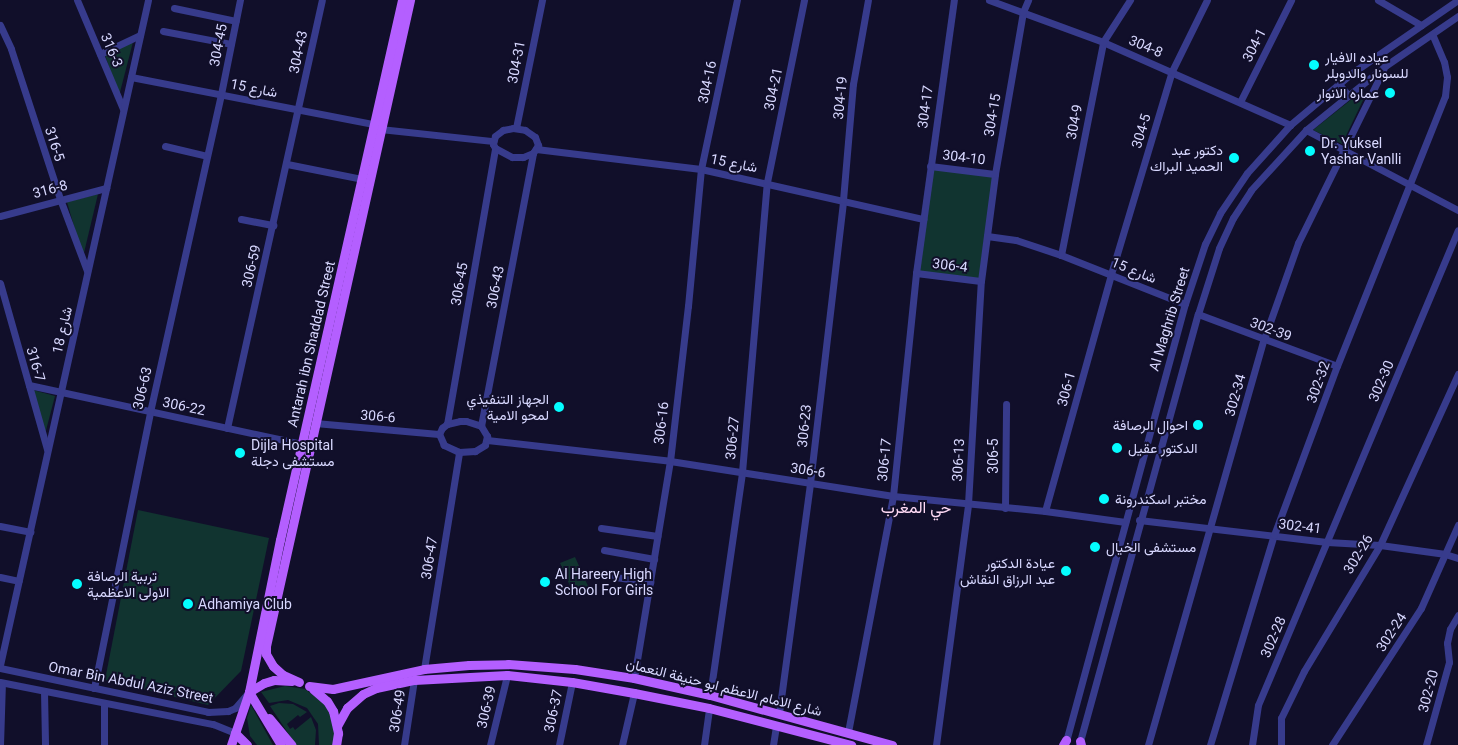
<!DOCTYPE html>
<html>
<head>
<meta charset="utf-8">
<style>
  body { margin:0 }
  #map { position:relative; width:1458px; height:745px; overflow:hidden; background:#110f2a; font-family:Roboto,Vazirmatn,sans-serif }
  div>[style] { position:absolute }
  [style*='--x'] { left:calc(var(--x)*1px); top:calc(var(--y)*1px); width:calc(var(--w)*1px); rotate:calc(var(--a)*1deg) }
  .green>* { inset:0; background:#113430 }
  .minor>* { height:7px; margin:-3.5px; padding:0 3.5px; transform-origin:3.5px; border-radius:3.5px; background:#373b8c }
  .major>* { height:9px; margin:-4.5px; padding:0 4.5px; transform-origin:4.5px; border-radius:4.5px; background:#b45fff }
  .dots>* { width:14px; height:14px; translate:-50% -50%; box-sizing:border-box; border:2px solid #110f2a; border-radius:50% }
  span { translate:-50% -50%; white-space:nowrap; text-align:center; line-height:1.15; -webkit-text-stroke:4px #110f2a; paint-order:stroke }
  .street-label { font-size:14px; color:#d8d8ff }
  .poi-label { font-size:14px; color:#d8d8ff }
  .left { translate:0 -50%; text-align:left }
  .right { translate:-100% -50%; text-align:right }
  .quarter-label { font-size:16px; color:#ffdaf5 }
</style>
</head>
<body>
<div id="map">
  <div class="green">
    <i style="clip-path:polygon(133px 42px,119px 96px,105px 55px)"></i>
    <i style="clip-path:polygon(1362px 91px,1366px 94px,1342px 144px,1313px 130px)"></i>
    <i style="clip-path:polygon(930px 166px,995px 174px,981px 281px,916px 273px)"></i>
    <i style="clip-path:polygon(98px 194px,83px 257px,67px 202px)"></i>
    <i style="clip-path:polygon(33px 390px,55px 396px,44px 438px)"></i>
    <i style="clip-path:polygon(138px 510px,269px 538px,241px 671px,208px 705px,105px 680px)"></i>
    <i style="clip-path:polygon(575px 557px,588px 586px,573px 593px,560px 563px)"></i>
    <i style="clip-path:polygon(285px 686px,305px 689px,325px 704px,330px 713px,335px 737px,334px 745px,319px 745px,318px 724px,307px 708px,288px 700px,269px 703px,261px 692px)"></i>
    <i style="clip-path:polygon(279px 703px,293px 704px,307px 712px,300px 717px,298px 715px,287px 724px,290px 729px,293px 727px,295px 730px,311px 717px,316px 730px,315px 745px,296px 745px,270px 706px)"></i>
    <i style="clip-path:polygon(251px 705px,273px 745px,257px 745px,250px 736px,247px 718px)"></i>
  </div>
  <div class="minor">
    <i style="--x:77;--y:0;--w:118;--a:67.1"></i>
    <i style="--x:989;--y:0;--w:121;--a:20.2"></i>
    <i style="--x:1103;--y:42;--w:205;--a:23.9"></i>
    <i style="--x:1378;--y:0;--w:50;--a:30.2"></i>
    <i style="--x:174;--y:8;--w:63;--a:11.8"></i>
    <i style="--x:0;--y:25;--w:26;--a:65"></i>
    <i style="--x:11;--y:49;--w:158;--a:71.9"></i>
    <i style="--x:60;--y:199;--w:77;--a:69.4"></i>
    <i style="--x:163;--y:31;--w:69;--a:10.8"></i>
    <i style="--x:100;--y:54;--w:44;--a:-25.4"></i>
    <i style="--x:131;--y:77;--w:247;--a:11"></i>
    <i style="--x:1338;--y:83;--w:16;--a:50"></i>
    <i style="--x:1240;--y:102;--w:114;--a:-63.4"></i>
    <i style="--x:513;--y:128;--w:12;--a:9"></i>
    <i style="--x:525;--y:130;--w:12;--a:35"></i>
    <i style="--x:535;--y:137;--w:9;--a:69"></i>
    <i style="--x:538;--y:145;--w:9;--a:122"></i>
    <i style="--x:533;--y:153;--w:11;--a:158"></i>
    <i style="--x:523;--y:157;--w:11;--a:180"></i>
    <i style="--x:512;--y:157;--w:19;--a:-152"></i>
    <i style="--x:495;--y:148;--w:4;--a:-117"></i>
    <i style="--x:493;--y:144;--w:8;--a:-76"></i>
    <i style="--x:495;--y:136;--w:10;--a:-37"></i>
    <i style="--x:503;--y:130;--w:10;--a:-11"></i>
    <i style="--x:516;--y:128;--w:131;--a:-78.5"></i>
    <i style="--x:380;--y:129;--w:114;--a:6.1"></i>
    <i style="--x:1306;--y:130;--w:172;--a:27.8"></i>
    <i style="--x:165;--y:146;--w:43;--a:13.4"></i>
    <i style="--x:536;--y:149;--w:166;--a:6.9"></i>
    <i style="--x:701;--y:169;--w:228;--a:12.7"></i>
    <i style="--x:287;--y:164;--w:76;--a:11.3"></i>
    <i style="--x:930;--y:166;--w:65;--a:7"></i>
    <i style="--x:0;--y:216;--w:110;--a:-14.8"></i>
    <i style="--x:241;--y:219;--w:33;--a:11"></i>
    <i style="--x:987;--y:236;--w:29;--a:8"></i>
    <i style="--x:1016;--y:240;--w:47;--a:18.4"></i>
    <i style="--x:1061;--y:255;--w:133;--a:21.6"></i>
    <i style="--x:1061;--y:255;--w:217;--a:-78.8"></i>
    <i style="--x:1103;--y:42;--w:50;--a:-57.3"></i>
    <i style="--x:916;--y:273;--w:65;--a:7"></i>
    <i style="--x:0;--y:283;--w:173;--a:74.2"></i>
    <i style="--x:1198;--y:314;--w:148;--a:20.5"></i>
    <i style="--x:29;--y:385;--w:279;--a:12.2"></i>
    <i style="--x:460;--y:421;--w:6;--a:0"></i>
    <i style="--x:466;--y:421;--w:16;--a:18"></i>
    <i style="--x:481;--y:426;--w:12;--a:59"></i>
    <i style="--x:487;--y:436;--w:9;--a:103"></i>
    <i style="--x:485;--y:445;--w:12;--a:149"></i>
    <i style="--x:475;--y:451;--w:16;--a:176"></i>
    <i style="--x:459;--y:452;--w:17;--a:-155"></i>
    <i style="--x:444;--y:445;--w:12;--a:-114"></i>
    <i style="--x:439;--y:434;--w:7;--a:-63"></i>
    <i style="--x:442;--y:428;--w:6;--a:-39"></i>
    <i style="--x:447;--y:424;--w:13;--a:-13"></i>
    <i style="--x:315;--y:423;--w:124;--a:5.1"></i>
    <i style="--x:447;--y:424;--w:280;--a:-80.1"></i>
    <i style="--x:481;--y:426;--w:278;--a:-79.2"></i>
    <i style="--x:227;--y:428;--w:438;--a:-77.5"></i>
    <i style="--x:487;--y:440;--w:184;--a:6.5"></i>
    <i style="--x:670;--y:461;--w:226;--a:8.9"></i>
    <i style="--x:893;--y:496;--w:153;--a:5.6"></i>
    <i style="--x:1045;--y:511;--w:81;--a:7.8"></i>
    <i style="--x:1005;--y:508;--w:104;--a:-89.4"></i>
    <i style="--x:1045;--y:511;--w:246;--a:-74.4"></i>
    <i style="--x:1111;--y:274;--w:212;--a:-73.3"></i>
    <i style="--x:1172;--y:71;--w:79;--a:-63.8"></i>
    <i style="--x:1139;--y:520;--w:189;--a:6.7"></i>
    <i style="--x:1327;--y:542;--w:53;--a:3.2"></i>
    <i style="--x:1380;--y:545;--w:66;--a:7.9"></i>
    <i style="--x:1445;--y:554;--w:14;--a:17"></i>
    <i style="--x:0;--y:526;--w:31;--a:11"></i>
    <i style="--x:601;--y:528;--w:57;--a:8.1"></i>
    <i style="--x:604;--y:550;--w:51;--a:10.2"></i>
    <i style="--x:594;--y:574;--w:57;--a:8.1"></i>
    <i style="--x:0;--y:577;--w:19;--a:12"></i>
    <i style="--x:0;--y:665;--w:681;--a:-77.45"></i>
    <i style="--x:0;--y:668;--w:213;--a:11.9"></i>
    <i style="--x:208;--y:712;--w:20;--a:-3"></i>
    <i style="--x:228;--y:711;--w:8;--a:-23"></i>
    <i style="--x:235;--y:708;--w:18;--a:-49"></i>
    <i style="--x:424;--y:669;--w:220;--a:-80.8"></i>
    <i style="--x:634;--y:678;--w:220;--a:-80.6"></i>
    <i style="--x:670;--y:461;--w:156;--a:-83.4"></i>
    <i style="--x:688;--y:306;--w:138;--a:-84.6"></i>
    <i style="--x:701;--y:169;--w:173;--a:-78"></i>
    <i style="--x:0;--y:682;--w:217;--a:11.2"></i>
    <i style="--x:213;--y:724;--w:24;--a:22"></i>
    <i style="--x:94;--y:688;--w:282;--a:-78.5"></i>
    <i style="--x:150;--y:412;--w:326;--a:-77.4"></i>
    <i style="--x:221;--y:94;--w:96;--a:-78.6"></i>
    <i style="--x:44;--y:691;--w:54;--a:88.9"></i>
    <i style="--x:710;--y:695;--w:225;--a:-81.8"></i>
    <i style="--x:742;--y:472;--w:291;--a:-85.1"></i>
    <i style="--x:767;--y:182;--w:186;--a:-78.5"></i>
    <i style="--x:104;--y:703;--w:42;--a:90"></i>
    <i style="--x:779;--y:713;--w:232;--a:-82.3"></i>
    <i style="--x:810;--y:483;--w:285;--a:-83.3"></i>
    <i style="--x:843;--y:200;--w:116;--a:-85.1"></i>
    <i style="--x:853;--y:84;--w:85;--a:-79.9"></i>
    <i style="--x:848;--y:732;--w:240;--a:-79.2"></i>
    <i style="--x:893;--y:496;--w:224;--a:-84.1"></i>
    <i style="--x:916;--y:273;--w:276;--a:-82.1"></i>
    <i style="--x:0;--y:745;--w:62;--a:-88.2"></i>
    <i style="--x:404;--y:745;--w:66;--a:-81.3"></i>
    <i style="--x:490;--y:745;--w:72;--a:-76.3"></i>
    <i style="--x:559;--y:745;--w:64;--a:-78.3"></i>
    <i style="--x:622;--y:745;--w:53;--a:-77"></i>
    <i style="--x:704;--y:745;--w:37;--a:-82"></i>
    <i style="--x:773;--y:745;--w:19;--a:-81"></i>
    <i style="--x:936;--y:745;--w:243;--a:-82.4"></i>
    <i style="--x:968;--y:504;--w:223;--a:-86.7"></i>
    <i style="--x:981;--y:281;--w:108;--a:-82.5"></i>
    <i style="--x:995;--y:174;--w:164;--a:-80.2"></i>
    <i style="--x:1023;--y:12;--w:13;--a:-67"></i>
    <i style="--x:1065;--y:745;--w:457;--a:-74.8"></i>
    <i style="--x:1185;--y:304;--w:63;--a:-71.6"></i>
    <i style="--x:1205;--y:244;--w:34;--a:-64"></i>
    <i style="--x:1220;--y:213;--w:48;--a:-56"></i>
    <i style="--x:1247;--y:173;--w:64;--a:-48.1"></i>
    <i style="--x:1290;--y:125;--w:81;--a:-40"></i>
    <i style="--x:1352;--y:73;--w:129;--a:-34.6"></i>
    <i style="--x:1079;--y:745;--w:447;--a:-74.6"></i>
    <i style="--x:1198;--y:314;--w:69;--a:-72.3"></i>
    <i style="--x:1219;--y:248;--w:33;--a:-65"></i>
    <i style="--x:1233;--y:218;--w:33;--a:-57"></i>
    <i style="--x:1251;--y:190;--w:81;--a:-47.5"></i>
    <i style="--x:1306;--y:130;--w:102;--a:-39"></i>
    <i style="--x:1385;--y:66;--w:88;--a:-34.4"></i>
    <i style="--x:1148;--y:745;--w:422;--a:-74.1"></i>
    <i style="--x:1264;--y:339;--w:102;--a:-70.5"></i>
    <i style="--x:1298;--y:243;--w:193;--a:-63.8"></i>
    <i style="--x:1210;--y:745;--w:220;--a:-73.1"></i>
    <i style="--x:1274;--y:535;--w:180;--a:-69.6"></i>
    <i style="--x:1337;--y:366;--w:291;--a:-68.2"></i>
    <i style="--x:1445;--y:96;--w:19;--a:-84"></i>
    <i style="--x:1447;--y:77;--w:15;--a:-101"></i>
    <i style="--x:1444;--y:62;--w:30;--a:-113"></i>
    <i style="--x:1252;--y:745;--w:40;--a:-81.5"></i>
    <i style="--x:1258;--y:705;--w:515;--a:-67.17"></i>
    <i style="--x:1281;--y:745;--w:27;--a:-90"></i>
    <i style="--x:1281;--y:718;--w:52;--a:-63.9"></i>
    <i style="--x:1304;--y:671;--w:147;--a:-58.9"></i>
    <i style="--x:1380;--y:545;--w:188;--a:-65.5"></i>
    <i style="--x:1332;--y:745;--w:163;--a:-57"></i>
    <i style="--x:1421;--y:608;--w:91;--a:-66"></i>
    <i style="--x:1426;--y:745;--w:86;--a:-74.5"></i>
    <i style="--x:1449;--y:662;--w:19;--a:-96"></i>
    <i style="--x:1447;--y:643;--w:14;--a:-78"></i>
    <i style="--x:1450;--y:629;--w:16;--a:-60"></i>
  </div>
  <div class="major">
    <i style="--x:299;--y:682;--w:17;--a:-156"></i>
    <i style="--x:283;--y:675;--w:13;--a:-138"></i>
    <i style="--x:273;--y:666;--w:14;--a:-120"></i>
    <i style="--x:266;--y:654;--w:8;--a:-90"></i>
    <i style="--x:266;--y:646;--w:662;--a:-77.43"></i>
    <i style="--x:309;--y:686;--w:24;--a:7"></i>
    <i style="--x:333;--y:689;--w:93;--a:-12.4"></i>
    <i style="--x:424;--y:669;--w:45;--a:-5.1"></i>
    <i style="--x:469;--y:665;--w:39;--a:-1"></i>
    <i style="--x:508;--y:664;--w:67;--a:4.3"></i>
    <i style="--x:575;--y:669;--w:60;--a:8.7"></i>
    <i style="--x:634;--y:678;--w:78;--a:12.6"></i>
    <i style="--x:710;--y:695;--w:189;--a:15.4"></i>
    <i style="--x:313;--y:689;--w:18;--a:41"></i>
    <i style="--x:327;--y:701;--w:12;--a:59"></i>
    <i style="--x:333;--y:711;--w:23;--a:77"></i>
    <i style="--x:338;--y:733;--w:12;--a:99"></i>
    <i style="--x:269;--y:718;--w:35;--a:50"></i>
    <i style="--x:337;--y:726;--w:21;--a:-61"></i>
    <i style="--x:347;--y:708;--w:21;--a:-41"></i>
    <i style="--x:363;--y:694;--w:14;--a:-25"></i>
    <i style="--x:376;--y:688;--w:39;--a:-12"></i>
    <i style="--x:414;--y:680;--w:93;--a:-3.1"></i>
    <i style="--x:507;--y:675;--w:65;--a:6.1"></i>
    <i style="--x:572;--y:682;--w:63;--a:10.1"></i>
    <i style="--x:634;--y:693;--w:76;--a:11.3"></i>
    <i style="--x:709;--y:708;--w:147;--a:14.6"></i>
    <i style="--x:235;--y:733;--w:17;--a:45"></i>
    <i style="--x:1080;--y:741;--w:4;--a:76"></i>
    <i style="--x:231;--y:745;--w:56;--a:-71.2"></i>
    <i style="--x:249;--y:692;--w:17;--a:-31"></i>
    <i style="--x:264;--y:683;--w:10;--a:-17"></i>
    <i style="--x:274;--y:680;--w:18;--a:3"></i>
    <i style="--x:281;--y:745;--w:62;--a:-121.1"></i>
    <i style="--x:249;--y:692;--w:155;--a:-78.5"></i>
    <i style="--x:280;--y:540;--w:554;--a:-77.27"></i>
    <i style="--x:1063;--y:745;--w:6;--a:-59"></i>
  </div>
  <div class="dots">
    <i style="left:1314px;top:65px;background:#04fdff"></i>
    <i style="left:1390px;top:93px;background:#04fdff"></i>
    <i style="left:1310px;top:151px;background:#04fdff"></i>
    <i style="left:1234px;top:158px;background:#04fdff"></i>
    <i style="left:559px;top:407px;background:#04fdff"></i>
    <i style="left:1198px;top:425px;background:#04fdff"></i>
    <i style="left:1117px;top:448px;background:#04fdff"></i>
    <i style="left:240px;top:453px;background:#04fdff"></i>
    <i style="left:1104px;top:499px;background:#04fdff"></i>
    <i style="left:1095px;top:547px;background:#04fdff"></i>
    <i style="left:1066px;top:571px;background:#04fdff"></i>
    <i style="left:545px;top:582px;background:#04fdff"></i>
    <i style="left:77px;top:584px;background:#04fdff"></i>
    <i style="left:188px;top:604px;background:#04fdff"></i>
  </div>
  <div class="street-label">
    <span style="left:218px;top:45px;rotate:-79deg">304-45</span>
    <span style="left:1254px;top:45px;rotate:-63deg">304-1</span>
    <span style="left:1146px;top:46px;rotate:23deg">304-8</span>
    <span style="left:112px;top:50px;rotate:67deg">316-3</span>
    <span style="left:298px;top:52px;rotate:-78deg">304-43</span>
    <span style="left:516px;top:62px;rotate:-79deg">304-31</span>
    <span style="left:707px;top:82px;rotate:-78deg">304-16</span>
    <span style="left:254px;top:88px;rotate:11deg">شارع 15</span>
    <span style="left:773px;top:89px;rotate:-78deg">304-21</span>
    <span style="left:840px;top:98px;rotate:-84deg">304-19</span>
    <span style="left:925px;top:107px;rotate:-82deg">304-17</span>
    <span style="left:992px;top:115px;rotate:-80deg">304-15</span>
    <span style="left:1074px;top:122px;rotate:-79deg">304-9</span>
    <span style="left:1141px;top:131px;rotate:-73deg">304-5</span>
    <span style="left:55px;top:144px;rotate:72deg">316-5</span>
    <span style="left:964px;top:157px;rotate:7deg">304-10</span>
    <span style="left:734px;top:163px;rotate:11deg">شارع 15</span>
    <span style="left:50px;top:189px;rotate:-15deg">316-8</span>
    <span style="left:950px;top:265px;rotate:7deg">306-4</span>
    <span style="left:251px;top:266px;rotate:-77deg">306-59</span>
    <span style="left:1134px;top:270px;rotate:22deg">شارع 15</span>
    <span style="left:459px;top:284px;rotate:-80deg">306-45</span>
    <span style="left:495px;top:287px;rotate:-79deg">306-43</span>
    <span style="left:1169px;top:319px;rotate:-73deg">Al Maghrib Street</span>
    <span style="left:1271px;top:329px;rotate:21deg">302-39</span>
    <span style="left:62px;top:330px;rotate:-77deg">شارع 18</span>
    <span style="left:311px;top:344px;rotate:-77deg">Antarah ibn Shaddad Street</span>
    <span style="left:36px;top:364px;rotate:74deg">316-7</span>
    <span style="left:1381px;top:381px;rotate:-67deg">302-30</span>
    <span style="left:1318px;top:382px;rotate:-70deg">302-32</span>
    <span style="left:142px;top:388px;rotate:-77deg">306-63</span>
    <span style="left:1066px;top:389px;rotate:-75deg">306-1</span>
    <span style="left:1235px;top:395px;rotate:-74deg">302-34</span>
    <span style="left:184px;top:406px;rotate:12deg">306-22</span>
    <span style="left:378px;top:416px;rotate:5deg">306-6</span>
    <span style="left:661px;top:423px;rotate:-83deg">306-16</span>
    <span style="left:804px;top:426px;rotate:-84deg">306-23</span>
    <span style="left:732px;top:438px;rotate:-85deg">306-27</span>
    <span style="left:993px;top:456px;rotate:-90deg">306-5</span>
    <span style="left:884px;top:460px;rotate:-84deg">306-17</span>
    <span style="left:958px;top:460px;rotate:-87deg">306-13</span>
    <span style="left:808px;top:470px;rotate:9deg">306-6</span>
    <span style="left:1300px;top:526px;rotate:7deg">302-41</span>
    <span style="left:1358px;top:554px;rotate:-59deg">302-26</span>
    <span style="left:429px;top:558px;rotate:-81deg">306-47</span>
    <span style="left:1391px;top:632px;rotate:-57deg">302-24</span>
    <span style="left:1273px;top:637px;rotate:-67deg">302-28</span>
    <span style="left:131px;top:682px;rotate:11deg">Omar Bin Abdul Aziz Street</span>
    <span style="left:724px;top:687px;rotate:14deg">شارع الامام الاعظم ابو حنيفة النعمان</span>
    <span style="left:1428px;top:691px;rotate:-75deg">302-20</span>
    <span style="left:486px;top:707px;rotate:-77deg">306-39</span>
    <span style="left:397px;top:711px;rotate:-81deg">306-49</span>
    <span style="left:553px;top:711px;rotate:-78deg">306-37</span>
  </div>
  <div class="poi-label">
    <span class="left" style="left:1325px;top:65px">عياده الافيار<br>للسونار والدوبلر</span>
    <span class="right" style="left:1379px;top:93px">عماره الانوار</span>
    <span class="left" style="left:1321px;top:151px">Dr. Yuksel<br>Yashar Vanlli</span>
    <span class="right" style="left:1223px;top:158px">دكتور عبد<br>الحميد البراك</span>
    <span class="right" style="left:549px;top:407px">الجهاز التنفيذي<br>لمحو الامية</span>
    <span class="right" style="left:1188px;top:425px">احوال الرصافة</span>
    <span class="left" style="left:251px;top:453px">Dijla Hospital<br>مستشفى دجلة</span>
    <span class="left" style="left:1128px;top:448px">الدكتور عقيل</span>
    <span class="left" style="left:1115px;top:499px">مختبر اسكندرونة</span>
    <span class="left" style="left:1106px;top:547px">مستشفى الخيال</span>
    <span class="right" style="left:1055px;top:571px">عيادة الدكتور<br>عبد الرزاق النقاش</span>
    <span class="left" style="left:555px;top:582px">Al Hareery High<br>School For Girls</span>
    <span class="left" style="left:87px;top:584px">تربية الرصافة<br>الاولى الاعظمية</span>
    <span class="left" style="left:198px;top:604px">Adhamiya Club</span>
  </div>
  <div class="quarter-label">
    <span style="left:916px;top:508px">حي المغرب</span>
  </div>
</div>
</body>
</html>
